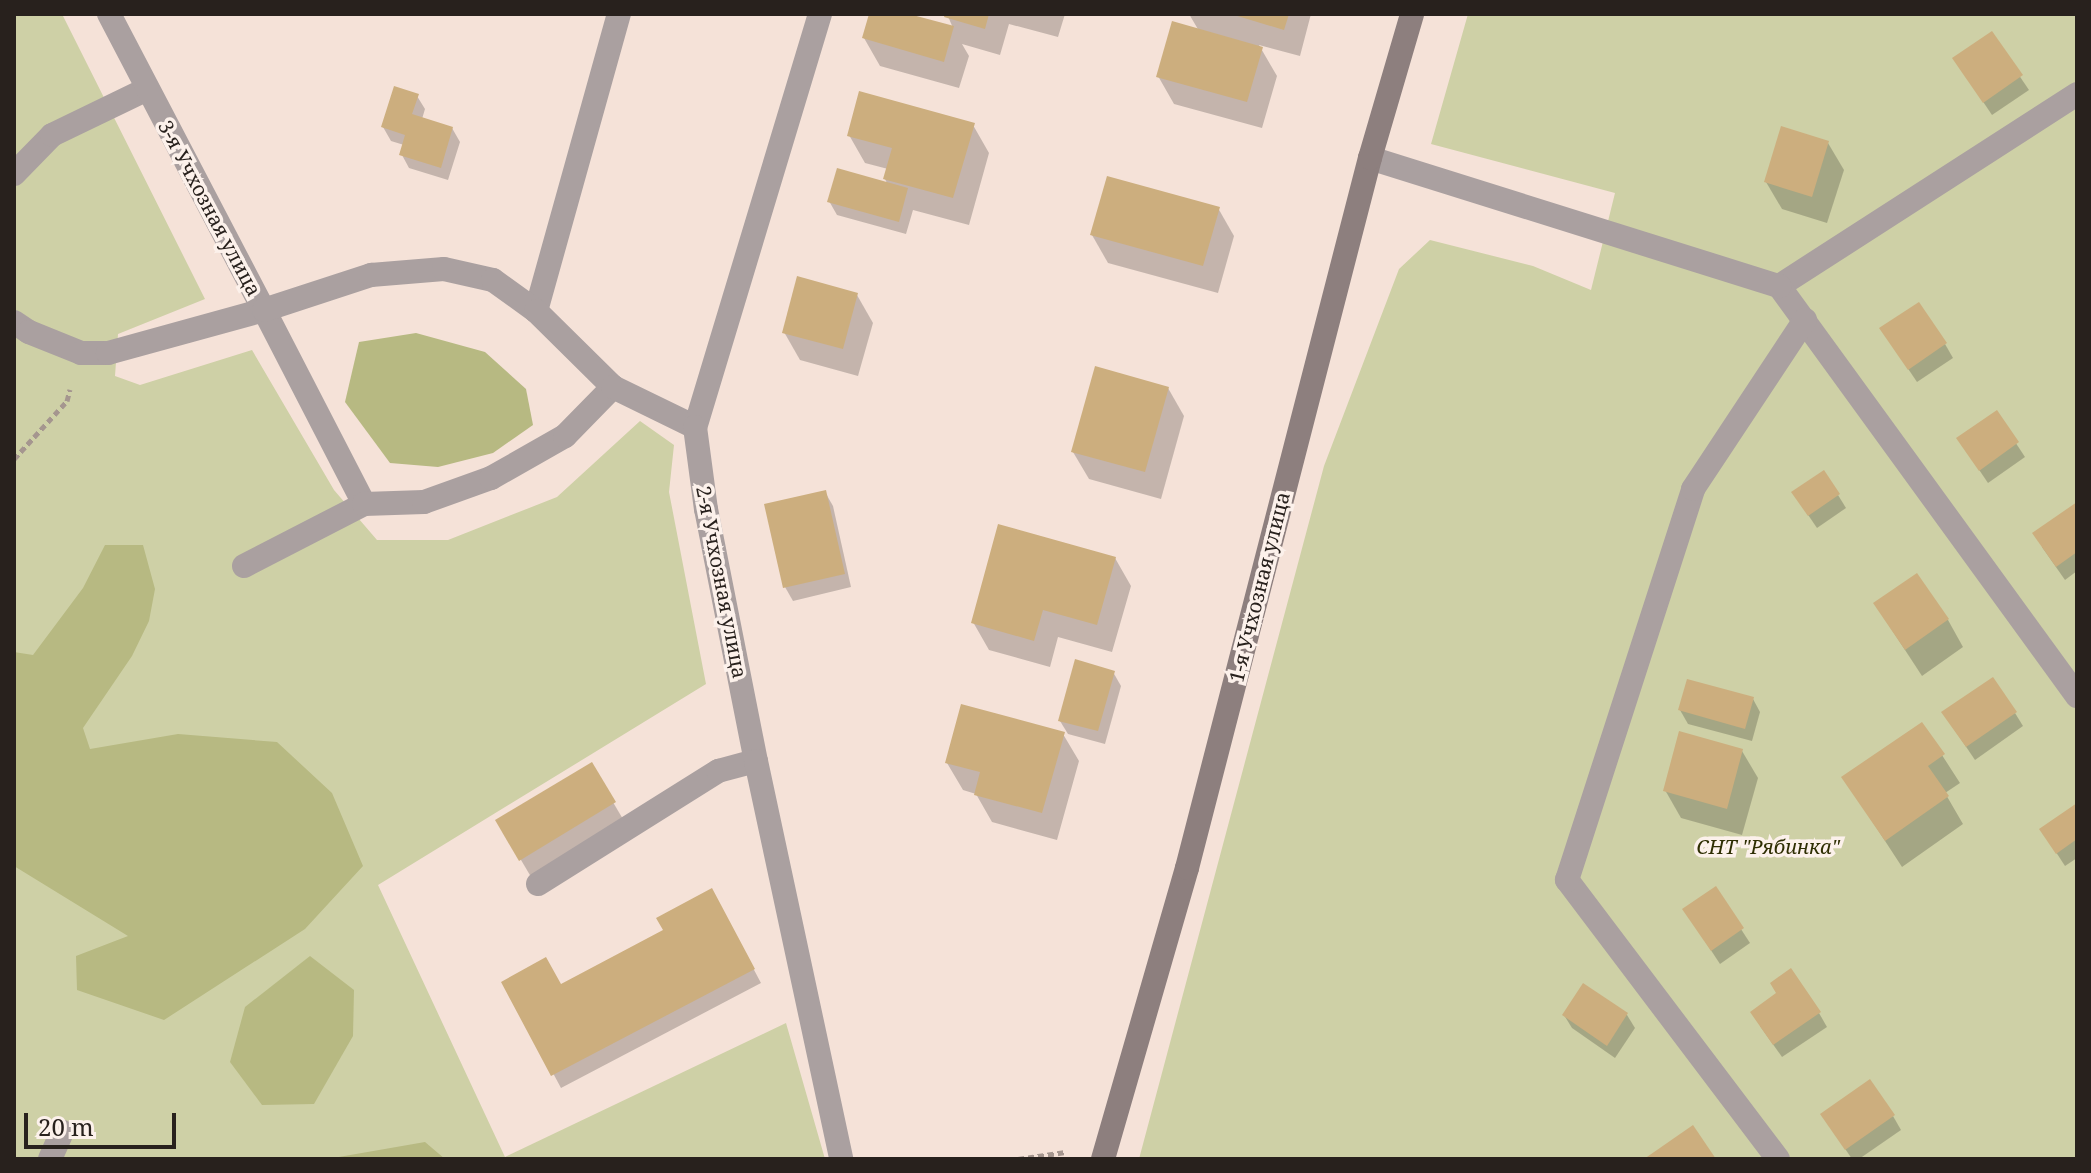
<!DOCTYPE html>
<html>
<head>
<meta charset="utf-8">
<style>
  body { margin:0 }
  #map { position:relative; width:2091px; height:1173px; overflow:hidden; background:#f5e2d8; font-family:"Noto Serif",serif }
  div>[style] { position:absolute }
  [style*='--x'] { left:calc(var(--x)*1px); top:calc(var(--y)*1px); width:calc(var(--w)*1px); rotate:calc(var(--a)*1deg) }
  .green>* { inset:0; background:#ced0a6 }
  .forest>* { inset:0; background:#b7b982 }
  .shadow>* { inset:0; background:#0003 }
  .building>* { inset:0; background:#ccae7e }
  .path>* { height:5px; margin-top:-2.5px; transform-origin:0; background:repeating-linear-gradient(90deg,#a5968f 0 6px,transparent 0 10px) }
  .lane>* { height:24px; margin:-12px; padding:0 12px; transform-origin:12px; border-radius:12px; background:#aaa0a0 }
  .street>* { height:24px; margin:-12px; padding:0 12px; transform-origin:12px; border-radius:12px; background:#aaa0a0 }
  .secondary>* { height:24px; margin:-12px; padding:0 12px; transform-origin:12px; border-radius:12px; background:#8d7f7e }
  span { translate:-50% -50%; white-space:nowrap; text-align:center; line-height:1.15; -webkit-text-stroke:7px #fcf1eb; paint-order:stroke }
  .street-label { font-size:20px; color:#28211d }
  .park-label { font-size:20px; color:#2e2e02; font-style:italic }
  .frame { position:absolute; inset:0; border:16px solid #28211d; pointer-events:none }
  .scale { position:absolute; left:24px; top:1113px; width:152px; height:36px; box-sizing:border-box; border:4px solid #28211d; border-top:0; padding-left:10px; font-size:24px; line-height:28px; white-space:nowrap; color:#28211d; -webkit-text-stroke:6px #fcf1eb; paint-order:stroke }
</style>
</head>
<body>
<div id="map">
  <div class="green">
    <i style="clip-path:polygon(14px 14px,62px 14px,205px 299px,118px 334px,115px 376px,140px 385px,252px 350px,334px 490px,377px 540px,448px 540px,557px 497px,640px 421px,674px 445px,669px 492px,706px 684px,378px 885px,505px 1157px,786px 1023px,825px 1159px,14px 1159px)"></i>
    <i style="clip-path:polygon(1468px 14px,2077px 14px,2077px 1159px,1139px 1159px,1324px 466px,1399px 269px,1430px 240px,1533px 266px,1591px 290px,1615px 193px,1431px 144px)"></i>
  </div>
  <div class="forest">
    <i style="clip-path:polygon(416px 333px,485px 352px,526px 389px,533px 425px,493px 453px,438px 467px,390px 463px,345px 402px,359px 342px)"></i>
    <i style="clip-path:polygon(105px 545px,143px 545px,155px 589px,149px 621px,132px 656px,83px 728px,90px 749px,178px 734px,277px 742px,332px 793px,363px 866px,305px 929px,164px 1020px,77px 990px,76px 956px,128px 936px,14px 866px,14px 652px,33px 655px,83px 588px)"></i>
    <i style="clip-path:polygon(310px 956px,354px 990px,353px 1036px,314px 1104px,262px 1105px,230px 1062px,245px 1007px)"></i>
    <i style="clip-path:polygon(425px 1142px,445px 1159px,332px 1159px,333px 1158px)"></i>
  </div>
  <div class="shadow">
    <i style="clip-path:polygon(871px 14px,902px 14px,953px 28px,947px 14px,1065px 14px,1058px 37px,1009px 24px,1000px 55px,962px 44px,969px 56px,959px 88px,880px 66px,864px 38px)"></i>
    <i style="clip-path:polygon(1189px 14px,1311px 14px,1300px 56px,1259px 45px,1277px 76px,1262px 128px,1174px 104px,1158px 76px,1199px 31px)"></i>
    <i style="clip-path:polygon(1991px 34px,2029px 90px,1992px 115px,1963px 72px)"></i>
    <i style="clip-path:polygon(417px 96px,425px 109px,422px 119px,452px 128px,460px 142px,448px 180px,409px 168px,402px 155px,404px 145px,391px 141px,383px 127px)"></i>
    <i style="clip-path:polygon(973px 125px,989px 153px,969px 225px,913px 210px,906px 234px,837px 215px,829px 201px,888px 185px,885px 179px,888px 169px,865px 163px,849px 135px)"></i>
    <i style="clip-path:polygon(1828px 143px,1844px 170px,1827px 223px,1782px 209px,1766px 182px)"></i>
    <i style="clip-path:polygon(1218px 208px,1234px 236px,1218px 293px,1108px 263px,1092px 235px)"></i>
    <i style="clip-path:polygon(857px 295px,873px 323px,858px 376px,800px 360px,784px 332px)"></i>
    <i style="clip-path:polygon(1890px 342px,1945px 344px,1953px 358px,1917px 382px)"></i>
    <i style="clip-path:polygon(1168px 388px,1184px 416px,1161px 499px,1089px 479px,1073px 452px)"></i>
    <i style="clip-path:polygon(1996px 413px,2025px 457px,1988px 483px,1967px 452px)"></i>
    <i style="clip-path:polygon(825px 492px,833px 506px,851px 587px,793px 601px,785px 587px)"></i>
    <i style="clip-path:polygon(1838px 495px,1846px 508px,1817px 528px,1802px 506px)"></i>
    <i style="clip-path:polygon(2077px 505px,2077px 571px,2065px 580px,2042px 547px)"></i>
    <i style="clip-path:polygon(1115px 558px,1131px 586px,1112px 652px,1058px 637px,1050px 667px,989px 650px,973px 622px)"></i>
    <i style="clip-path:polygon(1875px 604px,1948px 620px,1963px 647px,1922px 676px)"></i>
    <i style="clip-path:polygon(1113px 672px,1121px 686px,1105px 744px,1068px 734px,1060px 721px)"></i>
    <i style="clip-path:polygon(1753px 699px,1760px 712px,1752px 741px,1688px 724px,1680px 710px)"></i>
    <i style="clip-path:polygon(2015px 713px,2023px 726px,1975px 760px,1952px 726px)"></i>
    <i style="clip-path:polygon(1922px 724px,1960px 783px,1945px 793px,1963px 824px,1902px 867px,1844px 778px)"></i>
    <i style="clip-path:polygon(1063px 734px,1079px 761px,1057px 840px,992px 822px,976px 794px,963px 790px,947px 763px)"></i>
    <i style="clip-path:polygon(1742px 751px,1758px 778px,1742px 835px,1681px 818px,1665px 790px)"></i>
    <i style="clip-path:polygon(591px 765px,630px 831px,537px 887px,498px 821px)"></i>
    <i style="clip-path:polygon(2077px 805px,2077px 858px,2065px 866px,2050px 843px)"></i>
    <i style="clip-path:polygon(1715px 889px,1750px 943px,1720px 964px,1693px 923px)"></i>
    <i style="clip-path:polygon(719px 904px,761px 983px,561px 1088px,504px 982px,560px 986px)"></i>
    <i style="clip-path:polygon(1819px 1013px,1827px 1027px,1782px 1057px,1760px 1026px)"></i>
    <i style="clip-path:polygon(1564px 1015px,1627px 1015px,1635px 1028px,1615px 1058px,1572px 1028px)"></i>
    <i style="clip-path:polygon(1893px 1116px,1901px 1130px,1859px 1159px,1852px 1159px,1831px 1128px)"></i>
  </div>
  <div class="building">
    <i style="clip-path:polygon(869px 14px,909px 14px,954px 26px,944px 62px,862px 38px)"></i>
    <i style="clip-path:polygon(945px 14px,989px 14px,985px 29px,944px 17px)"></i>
    <i style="clip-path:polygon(1231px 14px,1289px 14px,1284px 30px)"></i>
    <i style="clip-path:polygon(1172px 21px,1263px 47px,1247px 102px,1156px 77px)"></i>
    <i style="clip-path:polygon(1992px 31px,2023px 75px,1983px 103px,1952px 58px)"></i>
    <i style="clip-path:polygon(394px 86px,419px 94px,412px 114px,453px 127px,441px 168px,399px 155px,405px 135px,381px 127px)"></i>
    <i style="clip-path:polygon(859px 91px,975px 123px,953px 198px,883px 179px,892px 148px,847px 136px)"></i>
    <i style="clip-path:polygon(1781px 126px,1829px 141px,1812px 197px,1764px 182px)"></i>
    <i style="clip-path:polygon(837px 168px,908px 188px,899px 222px,827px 202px)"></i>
    <i style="clip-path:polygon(1107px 176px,1220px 207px,1203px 266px,1090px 235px)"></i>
    <i style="clip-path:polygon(797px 276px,858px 293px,843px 349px,782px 333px)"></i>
    <i style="clip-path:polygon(1919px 302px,1947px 343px,1908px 370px,1879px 328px)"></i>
    <i style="clip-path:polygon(1095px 366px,1169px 387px,1145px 472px,1071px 452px)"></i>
    <i style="clip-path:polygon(1997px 410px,2019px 442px,1979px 471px,1956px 438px)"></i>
    <i style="clip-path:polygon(1824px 470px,1840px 494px,1808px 516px,1791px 492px)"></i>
    <i style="clip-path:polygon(826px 490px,845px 574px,783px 588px,764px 504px)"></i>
    <i style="clip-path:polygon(2077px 502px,2077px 552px,2056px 567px,2032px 533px)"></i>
    <i style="clip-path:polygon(998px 524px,1116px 557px,1097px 625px,1043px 610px,1034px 641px,971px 623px)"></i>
    <i style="clip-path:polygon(1917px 573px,1949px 619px,1905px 650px,1873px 603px)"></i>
    <i style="clip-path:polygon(1075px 659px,1115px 671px,1098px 731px,1058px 721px)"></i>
    <i style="clip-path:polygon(1993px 677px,2017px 712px,1966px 747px,1941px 712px)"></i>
    <i style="clip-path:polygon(1687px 679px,1754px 697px,1745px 729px,1678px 710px)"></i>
    <i style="clip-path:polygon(961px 704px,1065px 732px,1042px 813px,974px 795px,980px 772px,945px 763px)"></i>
    <i style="clip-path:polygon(1922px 722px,1945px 754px,1928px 766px,1949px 796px,1885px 841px,1841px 777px)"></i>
    <i style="clip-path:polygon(1679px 731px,1743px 749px,1727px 809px,1663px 791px)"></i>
    <i style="clip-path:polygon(592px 762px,616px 802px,519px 861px,495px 820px)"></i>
    <i style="clip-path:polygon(2077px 803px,2077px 839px,2056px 854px,2039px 829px)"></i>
    <i style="clip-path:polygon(1716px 886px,1744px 928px,1711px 951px,1682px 909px)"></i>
    <i style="clip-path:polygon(712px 888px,755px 969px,551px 1076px,501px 982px,546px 957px,561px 984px,663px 930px,656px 918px)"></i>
    <i style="clip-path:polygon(1791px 968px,1821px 1012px,1773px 1045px,1750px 1012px,1776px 993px,1770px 983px)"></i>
    <i style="clip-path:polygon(1583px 983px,1628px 1013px,1607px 1046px,1562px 1015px)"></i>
    <i style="clip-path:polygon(1870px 1079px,1895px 1115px,1845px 1150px,1820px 1114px)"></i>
    <i style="clip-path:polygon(1693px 1125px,1716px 1159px,1644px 1159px)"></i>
  </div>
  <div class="path">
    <i style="--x:14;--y:459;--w:79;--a:-47.6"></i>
    <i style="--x:67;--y:401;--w:12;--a:-76"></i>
    <i style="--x:1018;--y:1159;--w:48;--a:-8.5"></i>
  </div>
  <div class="lane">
    <i style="--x:2077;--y:94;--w:354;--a:147.2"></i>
    <i style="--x:1779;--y:286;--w:507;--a:53.99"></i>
    <i style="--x:14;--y:174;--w:54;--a:-45.7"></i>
    <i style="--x:52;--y:135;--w:106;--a:-25.8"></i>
    <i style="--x:536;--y:311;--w:308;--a:-74.4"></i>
    <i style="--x:14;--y:322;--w:18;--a:34"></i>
    <i style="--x:29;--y:332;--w:56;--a:22"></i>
    <i style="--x:81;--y:353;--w:27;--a:0"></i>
    <i style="--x:108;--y:353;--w:162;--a:-15.4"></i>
    <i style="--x:264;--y:310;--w:218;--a:62.7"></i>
    <i style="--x:244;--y:566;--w:135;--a:-27.3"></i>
    <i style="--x:364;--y:504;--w:60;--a:-1.9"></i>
    <i style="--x:424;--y:502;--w:71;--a:-19.7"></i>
    <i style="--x:491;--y:478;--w:85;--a:-29.6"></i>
    <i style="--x:565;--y:436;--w:69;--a:-45.6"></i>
    <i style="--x:538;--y:884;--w:213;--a:-32.1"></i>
    <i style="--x:718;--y:771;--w:39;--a:-15"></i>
    <i style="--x:50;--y:1159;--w:30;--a:-66"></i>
    <i style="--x:1778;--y:1159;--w:350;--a:-127.1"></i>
    <i style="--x:1567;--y:880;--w:411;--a:-72.1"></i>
    <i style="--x:1693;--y:489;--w:203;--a:-56.5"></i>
  </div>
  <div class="street">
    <i style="--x:109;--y:14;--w:334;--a:62.4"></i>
    <i style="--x:264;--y:310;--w:113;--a:-18.1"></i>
    <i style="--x:371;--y:275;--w:73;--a:-4.7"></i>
    <i style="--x:444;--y:269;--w:50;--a:12.7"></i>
    <i style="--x:493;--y:280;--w:53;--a:35.8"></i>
    <i style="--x:536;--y:311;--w:108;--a:44.6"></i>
    <i style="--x:613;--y:387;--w:91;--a:26"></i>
    <i style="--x:820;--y:14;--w:432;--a:106.8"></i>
    <i style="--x:695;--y:427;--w:83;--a:82.4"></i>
    <i style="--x:706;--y:509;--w:257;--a:78.8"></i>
    <i style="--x:756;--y:761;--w:407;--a:77.9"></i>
    <i style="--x:1370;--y:158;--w:429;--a:17.4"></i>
  </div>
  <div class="secondary">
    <i style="--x:1103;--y:1159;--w:303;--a:-73.9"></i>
    <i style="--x:1187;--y:868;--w:733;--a:-75.55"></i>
    <i style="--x:1370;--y:158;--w:150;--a:-73.7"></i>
  </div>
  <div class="street-label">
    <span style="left:210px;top:208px;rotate:62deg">3-я Учхозная улица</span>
    <span style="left:722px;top:582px;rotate:79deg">2-я Учхозная улица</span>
    <span style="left:1259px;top:587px;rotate:-76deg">1-я Учхозная улица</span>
  </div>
  <div class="park-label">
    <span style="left:1768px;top:846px">СНТ "Рябинка"</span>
  </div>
  <div class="frame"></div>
  <div class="scale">20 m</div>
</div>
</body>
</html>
